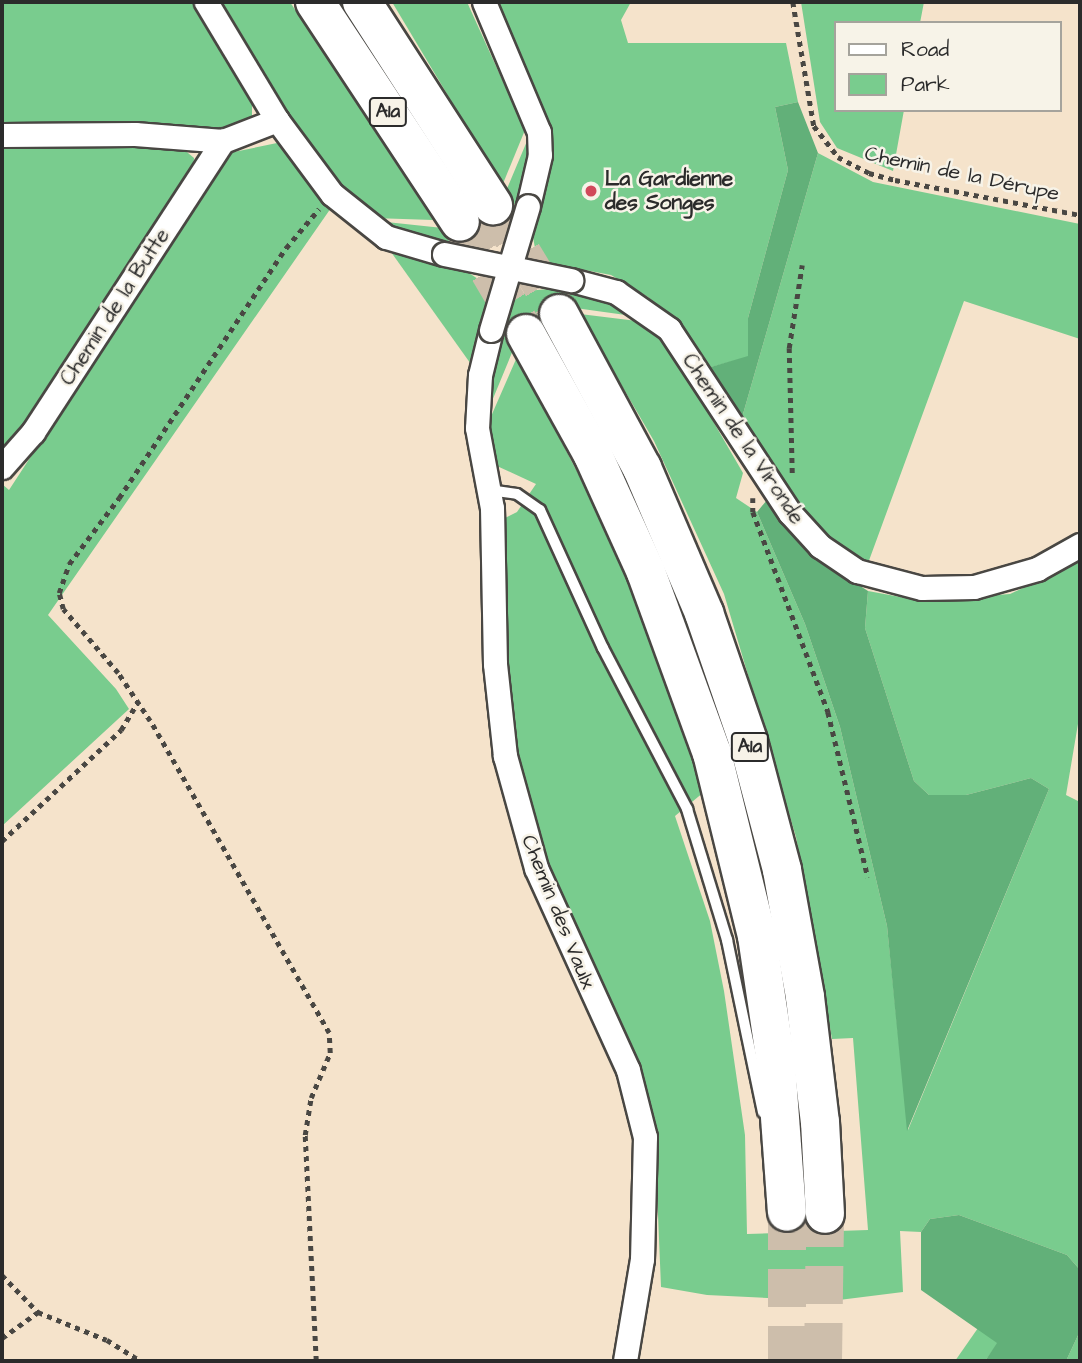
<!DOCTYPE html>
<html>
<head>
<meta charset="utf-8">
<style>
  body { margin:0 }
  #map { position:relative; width:1082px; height:1363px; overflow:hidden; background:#f5e3cb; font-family:"Architects Daughter",sans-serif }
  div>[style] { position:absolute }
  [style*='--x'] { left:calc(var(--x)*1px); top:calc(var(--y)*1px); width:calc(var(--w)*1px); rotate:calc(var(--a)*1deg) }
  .green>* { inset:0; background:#79cc8e }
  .forest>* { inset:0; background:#62b079 }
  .highway-tunnel>* { height:38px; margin-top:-19px; transform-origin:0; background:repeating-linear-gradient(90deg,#cdbeab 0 38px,transparent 0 57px) }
  .path>* { height:4.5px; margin-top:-2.25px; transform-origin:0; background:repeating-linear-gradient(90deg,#494743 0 5px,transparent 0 10px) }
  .roads { filter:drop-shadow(2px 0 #494743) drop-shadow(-2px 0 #494743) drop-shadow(0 2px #494743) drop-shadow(0 -2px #494743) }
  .lane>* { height:10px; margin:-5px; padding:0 5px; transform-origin:5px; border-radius:5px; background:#fff }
  .street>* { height:23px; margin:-11.5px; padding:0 11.5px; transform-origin:11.5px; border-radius:11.5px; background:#fff }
  .highway>* { height:38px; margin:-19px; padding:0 19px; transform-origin:19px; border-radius:19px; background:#fff }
  .bridges { filter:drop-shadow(2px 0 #494743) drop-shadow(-2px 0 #494743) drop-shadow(0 2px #494743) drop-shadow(0 -2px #494743) }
  .street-bridge>* { height:23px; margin:-11.5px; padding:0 11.5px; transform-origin:11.5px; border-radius:11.5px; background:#fff }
  .dots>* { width:19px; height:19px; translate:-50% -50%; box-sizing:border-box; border:4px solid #f7f3e8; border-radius:50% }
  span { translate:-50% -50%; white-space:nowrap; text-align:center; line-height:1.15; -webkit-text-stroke:5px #f7f3e8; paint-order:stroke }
  .shield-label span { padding:2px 5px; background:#f7f3e8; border:2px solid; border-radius:5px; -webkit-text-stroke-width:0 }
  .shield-label { font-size:19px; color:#2b2b2b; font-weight:700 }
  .street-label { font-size:21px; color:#2b2b2b }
  .poi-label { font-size:21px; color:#2b2b2b; font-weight:700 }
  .left { translate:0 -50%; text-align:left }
  .frame { position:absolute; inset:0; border:4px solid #2b2b2b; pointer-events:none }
  .legend { position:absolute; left:834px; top:21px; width:228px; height:91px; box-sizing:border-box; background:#f7f3e8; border:2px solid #a5a39c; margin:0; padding:9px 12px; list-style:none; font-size:21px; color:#2b2b2b }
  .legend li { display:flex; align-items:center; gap:14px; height:35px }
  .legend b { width:35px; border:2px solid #a5a39c }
</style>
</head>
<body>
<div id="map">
  <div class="green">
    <i style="clip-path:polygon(2px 2px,195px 2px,252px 86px,252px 118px,231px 130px,2px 123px)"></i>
    <i style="clip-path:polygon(219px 2px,290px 2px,433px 220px,373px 218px,353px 200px,303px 136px)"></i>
    <i style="clip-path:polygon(392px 2px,467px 2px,525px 130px,502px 186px)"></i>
    <i style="clip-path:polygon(496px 2px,631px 2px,621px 20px,628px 43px,786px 43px,798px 102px,775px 107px,788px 170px,748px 318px,748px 357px,704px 369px,692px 342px,648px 297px,611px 275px,548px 263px,536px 254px,533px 237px,549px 164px,549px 121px)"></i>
    <i style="clip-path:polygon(801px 2px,924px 2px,920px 23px,835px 23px,835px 110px,904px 110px,893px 171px,837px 148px,820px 122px)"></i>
    <i style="clip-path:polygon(530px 134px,532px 148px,516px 223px,485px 248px,468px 251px,403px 236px,377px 221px,452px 229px,483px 223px,501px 203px)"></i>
    <i style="clip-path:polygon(61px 143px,181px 147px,194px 158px,193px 177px,2px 454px,2px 145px)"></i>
    <i style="clip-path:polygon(277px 143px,331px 208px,48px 615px,116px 689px,129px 709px,2px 826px,2px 484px,9px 490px,229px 153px)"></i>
    <i style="clip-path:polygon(818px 153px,873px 182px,1080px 224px,1080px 339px,964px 301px,867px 566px,837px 549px,800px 513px,741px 421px)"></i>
    <i style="clip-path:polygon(391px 252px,457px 265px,478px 279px,488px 307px,473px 367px)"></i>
    <i style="clip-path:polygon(557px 288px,635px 309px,666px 340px,743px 473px,736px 498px,757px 512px,805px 624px,840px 727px,887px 926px,908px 1130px,1049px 789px,1031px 778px,966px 795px,929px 795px,914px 781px,865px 628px,868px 591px,922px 601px,1010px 594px,1080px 561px,1080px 712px,1066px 795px,1080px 802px,1080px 1270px,1067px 1255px,959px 1215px,930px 1219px,921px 1232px,900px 1231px,903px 1292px,831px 1301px,707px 1295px,661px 1287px,654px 1117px,628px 1048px,576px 947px,546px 875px,524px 809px,507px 714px,503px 638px,505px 518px,517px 512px,536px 484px,497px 466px,488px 436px,489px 421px,517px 357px,613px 540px,704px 792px,675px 816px,710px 921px,724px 991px,745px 1135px,747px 1234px,868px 1230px,853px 1038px,832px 1039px,796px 837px,724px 594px,654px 441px,580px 314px,637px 321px,640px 317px,568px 307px,536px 316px,518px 338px,485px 418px,485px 399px,505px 317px,515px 300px,528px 291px)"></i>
    <i style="clip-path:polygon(978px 1328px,998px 1343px,985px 1361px,955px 1361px)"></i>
    <i style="clip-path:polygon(1080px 1331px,1080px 1361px,1066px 1361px)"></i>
  </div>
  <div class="forest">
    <i style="clip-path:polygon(798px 102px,818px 153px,741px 421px,704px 369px,748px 356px,748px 318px,788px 170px,775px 107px)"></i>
    <i style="clip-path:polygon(767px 500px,812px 555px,868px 591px,865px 628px,914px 781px,929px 795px,966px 795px,1031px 778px,1049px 789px,907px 1131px,887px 926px,840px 727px,805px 624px,757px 512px)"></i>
    <i style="clip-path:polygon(959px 1215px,1067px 1255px,1080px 1270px,1080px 1331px,1066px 1361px,985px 1361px,997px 1343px,921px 1290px,921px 1232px,930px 1219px)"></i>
  </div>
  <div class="highway-tunnel">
    <i style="--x:493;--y:205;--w:127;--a:58.8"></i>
    <i style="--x:460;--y:222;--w:130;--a:59.5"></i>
    <i style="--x:787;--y:1212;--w:149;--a:90"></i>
    <i style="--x:823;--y:1361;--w:147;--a:-89.2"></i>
  </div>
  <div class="path">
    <i style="--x:793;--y:2;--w:126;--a:80.4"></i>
    <i style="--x:814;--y:126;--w:39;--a:52"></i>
    <i style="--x:838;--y:157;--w:35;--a:27"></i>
    <i style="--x:869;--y:173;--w:27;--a:15"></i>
    <i style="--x:895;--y:180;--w:188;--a:10.7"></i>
    <i style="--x:792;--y:473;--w:125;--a:-91.4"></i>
    <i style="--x:789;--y:348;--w:84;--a:-81.1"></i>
    <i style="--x:753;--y:498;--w:14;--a:90"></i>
    <i style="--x:753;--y:512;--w:214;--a:69.4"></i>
    <i style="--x:828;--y:712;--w:170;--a:76.4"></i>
    <i style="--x:2;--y:841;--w:163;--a:-43"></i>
    <i style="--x:121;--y:730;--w:33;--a:-59"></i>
    <i style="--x:2;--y:1275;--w:52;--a:45.8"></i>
    <i style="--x:38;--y:1312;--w:74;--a:22.1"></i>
    <i style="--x:107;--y:1340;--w:40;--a:32"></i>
    <i style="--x:2;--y:1338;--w:44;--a:-35.8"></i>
    <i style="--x:316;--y:1361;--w:226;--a:-92.8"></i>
    <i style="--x:305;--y:1135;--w:37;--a:-81"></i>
    <i style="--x:311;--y:1098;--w:49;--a:-67.1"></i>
    <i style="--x:330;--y:1053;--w:20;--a:-93"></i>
    <i style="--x:329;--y:1033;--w:360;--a:-119.8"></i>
    <i style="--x:150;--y:721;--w:58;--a:-123.7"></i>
    <i style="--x:118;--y:673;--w:84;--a:-130.7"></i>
    <i style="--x:63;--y:609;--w:16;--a:-104"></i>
    <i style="--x:59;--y:593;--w:31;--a:-71"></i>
    <i style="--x:69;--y:564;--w:83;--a:-52.9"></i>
    <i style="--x:119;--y:498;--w:301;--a:-56.3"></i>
    <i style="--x:286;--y:248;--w:51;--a:-49.8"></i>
  </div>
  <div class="roads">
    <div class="lane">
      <i style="--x:489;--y:490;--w:28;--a:8"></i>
      <i style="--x:517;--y:494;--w:28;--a:35"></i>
      <i style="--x:540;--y:510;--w:152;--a:65.5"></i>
      <i style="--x:603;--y:648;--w:182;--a:62.4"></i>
      <i style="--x:687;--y:809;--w:137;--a:73"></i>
      <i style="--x:727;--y:940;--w:176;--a:78.2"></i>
    </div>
    <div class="street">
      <i style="--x:206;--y:2;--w:138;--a:59"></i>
      <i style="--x:277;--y:120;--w:92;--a:53.4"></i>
      <i style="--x:332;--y:194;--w:69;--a:38.5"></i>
      <i style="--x:386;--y:237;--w:60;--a:16.3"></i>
      <i style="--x:484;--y:2;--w:141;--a:67.1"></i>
      <i style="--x:539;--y:132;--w:23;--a:88"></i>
      <i style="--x:540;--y:155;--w:52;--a:103.2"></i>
      <i style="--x:2;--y:135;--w:133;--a:-0.4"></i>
      <i style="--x:135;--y:134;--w:88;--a:4.5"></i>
      <i style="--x:223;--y:141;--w:58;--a:-21.3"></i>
      <i style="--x:571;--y:280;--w:47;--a:14.9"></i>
      <i style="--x:616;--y:292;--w:65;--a:34.9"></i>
      <i style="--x:669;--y:329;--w:220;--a:56.7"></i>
      <i style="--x:790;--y:513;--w:45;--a:47.7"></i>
      <i style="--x:820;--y:546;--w:45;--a:34"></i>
      <i style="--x:857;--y:571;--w:67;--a:14.7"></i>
      <i style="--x:922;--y:588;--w:52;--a:-1.1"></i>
      <i style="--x:974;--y:587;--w:66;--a:-15.9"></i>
      <i style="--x:1037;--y:569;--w:49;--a:-29.2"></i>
      <i style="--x:491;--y:330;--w:46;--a:103.7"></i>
      <i style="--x:480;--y:375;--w:53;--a:93.2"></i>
      <i style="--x:477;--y:428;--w:81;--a:79.4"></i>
      <i style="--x:492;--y:508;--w:156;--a:88.9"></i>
      <i style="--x:495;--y:664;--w:93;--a:83.8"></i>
      <i style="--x:505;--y:756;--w:116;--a:74.5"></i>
      <i style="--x:536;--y:868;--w:222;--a:65.5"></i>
      <i style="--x:628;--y:1070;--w:69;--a:75.8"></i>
      <i style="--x:645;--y:1137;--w:122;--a:91.4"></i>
      <i style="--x:642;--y:1259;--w:103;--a:99.5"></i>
      <i style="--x:2;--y:467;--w:47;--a:-48.5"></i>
      <i style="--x:33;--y:432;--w:348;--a:-56.9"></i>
    </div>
    <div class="highway">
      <i style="--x:315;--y:2;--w:263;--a:56.6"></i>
      <i style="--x:362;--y:2;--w:242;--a:57.2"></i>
      <i style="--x:559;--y:314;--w:175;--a:61.7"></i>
      <i style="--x:642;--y:468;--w:158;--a:66.8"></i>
      <i style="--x:704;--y:613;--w:135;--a:71"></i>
      <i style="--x:748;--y:741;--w:133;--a:75.2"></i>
      <i style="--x:782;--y:870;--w:129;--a:79.7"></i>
      <i style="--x:805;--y:997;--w:126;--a:83.2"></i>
      <i style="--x:820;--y:1122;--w:92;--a:86.9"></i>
      <i style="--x:526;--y:334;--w:138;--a:61"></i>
      <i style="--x:593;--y:455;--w:128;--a:65.6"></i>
      <i style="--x:646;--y:572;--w:193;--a:70"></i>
      <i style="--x:712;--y:753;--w:188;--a:76.2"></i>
      <i style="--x:757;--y:936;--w:128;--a:81.5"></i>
      <i style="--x:776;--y:1063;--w:149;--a:85.8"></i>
    </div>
  </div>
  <div class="bridges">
    <div class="street-bridge">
      <i style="--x:444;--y:254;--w:130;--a:11.6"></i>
      <i style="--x:491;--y:330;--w:129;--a:-73.4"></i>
    </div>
  </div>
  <div class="dots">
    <i style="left:591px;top:191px;background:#d1495b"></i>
  </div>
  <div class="shield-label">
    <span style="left:388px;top:112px">A1a</span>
    <span style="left:750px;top:747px">A1a</span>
  </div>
  <div class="street-label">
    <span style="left:962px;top:174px;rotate:12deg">Chemin de la Dérupe</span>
    <span style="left:115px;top:307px;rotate:-57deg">Chemin de la Butte</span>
    <span style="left:743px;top:439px;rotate:56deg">Chemin de la Vironde</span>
    <span style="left:558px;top:912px;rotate:68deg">Chemin des Vaulx</span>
  </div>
  <div class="poi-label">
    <span class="left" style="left:605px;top:191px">La Gardienne<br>des Songes</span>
  </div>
  <div class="frame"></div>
  <ul class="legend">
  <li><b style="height:9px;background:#fff"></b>Road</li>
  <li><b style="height:19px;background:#79cc8e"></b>Park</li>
  </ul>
</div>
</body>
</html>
